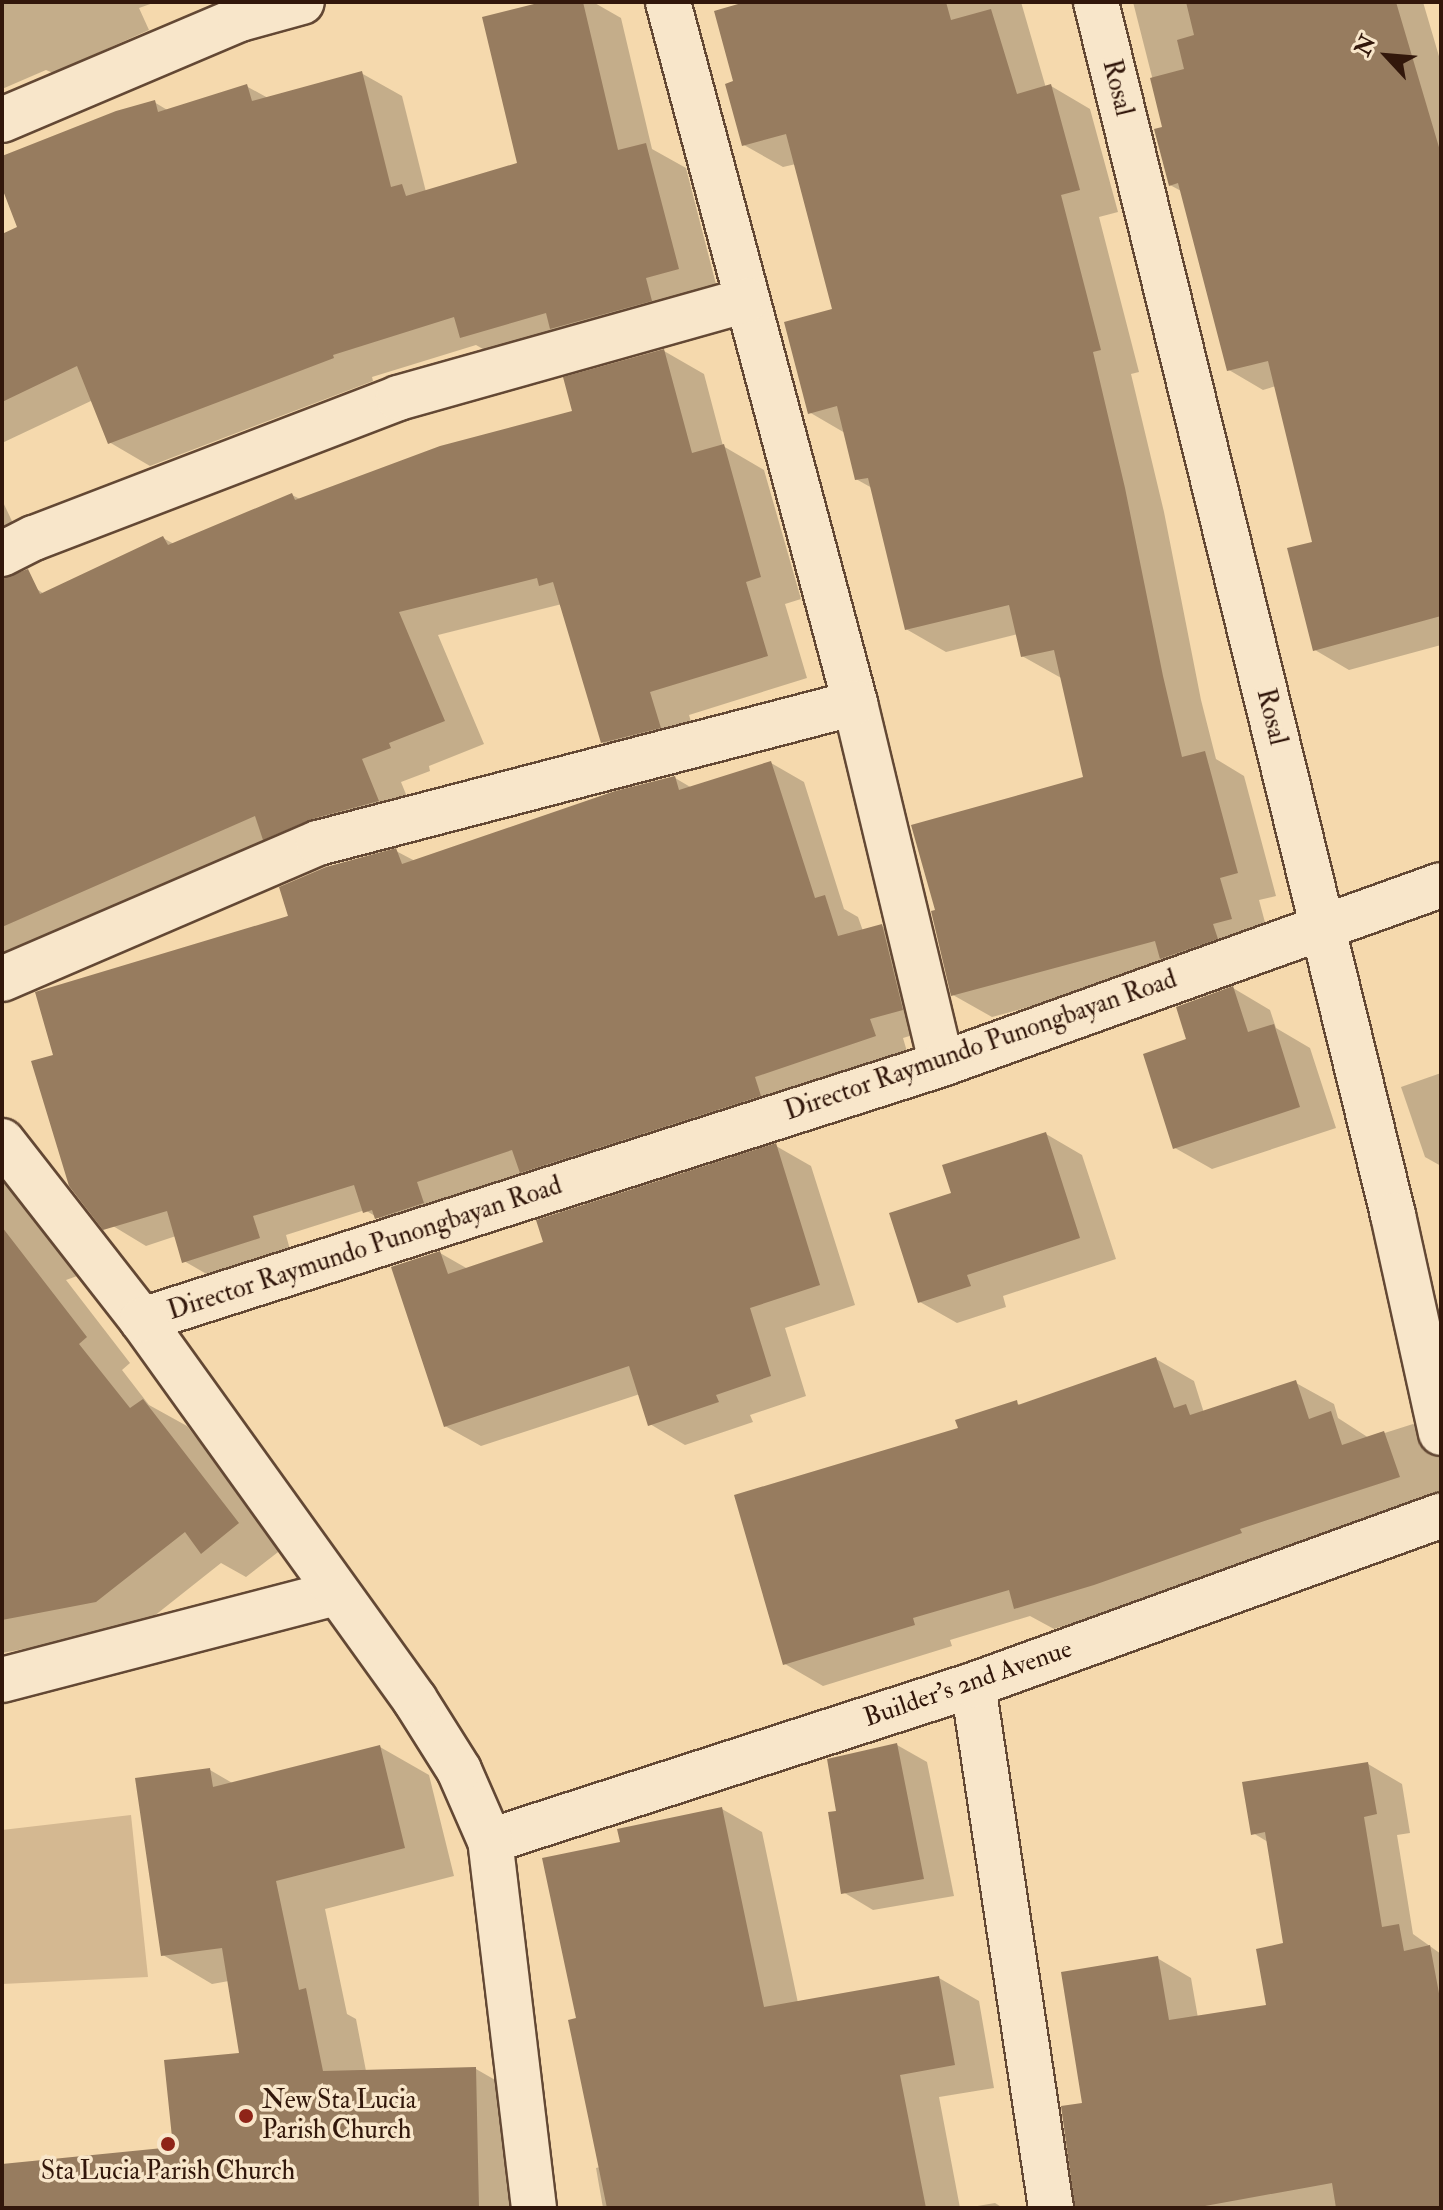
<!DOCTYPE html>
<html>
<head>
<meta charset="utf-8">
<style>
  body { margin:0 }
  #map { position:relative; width:1443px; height:2210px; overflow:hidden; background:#f5d9ad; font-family:"IM FELL Double Pica",serif }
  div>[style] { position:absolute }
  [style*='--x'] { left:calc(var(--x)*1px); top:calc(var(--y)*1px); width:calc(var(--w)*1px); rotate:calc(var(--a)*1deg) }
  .green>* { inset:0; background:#d4b891 }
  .shadow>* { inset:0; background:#0003 }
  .building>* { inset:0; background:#977c5f }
  .roads { filter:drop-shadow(2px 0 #634834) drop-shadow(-2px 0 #634834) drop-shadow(0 2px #634834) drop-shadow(0 -2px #634834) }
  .street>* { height:44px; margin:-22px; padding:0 22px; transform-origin:22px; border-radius:22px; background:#f8e6ca }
  .dots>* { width:22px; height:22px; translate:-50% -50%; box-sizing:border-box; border:4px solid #f8e6ca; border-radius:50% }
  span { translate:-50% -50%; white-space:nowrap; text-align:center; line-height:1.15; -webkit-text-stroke:7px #f8e6ca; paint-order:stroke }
  .street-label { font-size:26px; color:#32170b }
  .poi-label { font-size:26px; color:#32170b }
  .left { translate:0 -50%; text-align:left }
  .frame { position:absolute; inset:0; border:4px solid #32170b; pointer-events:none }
  .north { position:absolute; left:1347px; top:16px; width:80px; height:80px; -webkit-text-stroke:6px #f8e6ca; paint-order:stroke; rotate:296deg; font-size:22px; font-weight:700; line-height:32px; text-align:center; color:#32170b }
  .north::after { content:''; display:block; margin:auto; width:28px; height:36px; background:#32170b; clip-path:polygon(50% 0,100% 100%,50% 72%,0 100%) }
</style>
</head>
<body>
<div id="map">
  <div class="green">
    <i style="clip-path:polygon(131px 1815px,148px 1977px,2px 1984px,2px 1830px)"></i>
  </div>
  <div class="shadow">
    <i style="clip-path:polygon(2px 2px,156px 2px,139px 8px,149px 30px,53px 73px,46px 70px,2px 89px)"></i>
    <i style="clip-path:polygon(551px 2px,593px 2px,621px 18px,652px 149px,686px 168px,718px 292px,502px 360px,476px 345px,372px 377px,373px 381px,150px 466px,109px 442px,93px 400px,2px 443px,2px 236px,20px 228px,2px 183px,2px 158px,154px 102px,169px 111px,246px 86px,268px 98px,361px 73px,402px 96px,426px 192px,520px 164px)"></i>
    <i style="clip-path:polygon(749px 2px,1021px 2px,1046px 88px,1051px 86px,1090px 109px,1118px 212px,1099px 217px,1139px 372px,1131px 374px,1164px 512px,1201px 700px,1216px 759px,1244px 776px,1276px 896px,1259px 900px,1270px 941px,992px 1017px,953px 995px,1086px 778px,1063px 679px,1022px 656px,1018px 634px,946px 652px,906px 629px,872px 488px,856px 479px,845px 433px,809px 412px,834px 311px,796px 164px,783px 167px,744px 145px,736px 83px)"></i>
    <i style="clip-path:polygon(1133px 2px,1423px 2px,1441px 63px,1441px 645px,1349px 670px,1315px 650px,1315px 543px,1276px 386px,1263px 390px,1229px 370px,1183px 192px,1170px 185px,1165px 128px)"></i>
    <i style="clip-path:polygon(664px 351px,704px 374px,723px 446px,764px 470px,801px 599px,785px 604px,807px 678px,689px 715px,700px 751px,643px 765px,603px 742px,562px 604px,438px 635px,484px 744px,429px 766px,430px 771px,401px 782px,418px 824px,2px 967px,2px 500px,29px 557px,17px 575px,44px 594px,163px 538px,174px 544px,292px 495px,302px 500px,575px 412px)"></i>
    <i style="clip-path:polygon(771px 763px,804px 782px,844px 909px,858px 917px,863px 931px,882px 926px,915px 945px,936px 1028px,903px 1038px,908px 1055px,410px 1237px,365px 1210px,286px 1235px,292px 1257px,217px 1280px,184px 1261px,176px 1236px,146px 1246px,113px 1226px,55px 1056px,396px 851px,415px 861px,675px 778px,692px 788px)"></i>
    <i style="clip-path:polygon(1233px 988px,1270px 1010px,1276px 1028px,1310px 1048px,1336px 1128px,1212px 1169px,1175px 1148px)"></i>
    <i style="clip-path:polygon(1441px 1073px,1441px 1166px,1425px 1157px,1401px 1087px)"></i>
    <i style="clip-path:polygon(1046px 1134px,1082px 1155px,1116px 1259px,1003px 1296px,1006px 1307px,957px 1323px,920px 1302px,953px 1194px)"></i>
    <i style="clip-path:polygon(776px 1146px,811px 1166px,855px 1305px,785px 1328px,806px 1396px,750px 1415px,753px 1422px,685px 1445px,650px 1424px,640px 1394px,481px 1446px,445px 1426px,440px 1253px,468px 1269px,546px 1243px)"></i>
    <i style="clip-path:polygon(2px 1163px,80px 1275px,66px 1280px,130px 1363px,122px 1370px,149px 1405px,187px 1426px,282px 1549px,246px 1577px,221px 1563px,139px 1628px,2px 1653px)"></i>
    <i style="clip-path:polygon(1156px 1359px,1194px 1381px,1204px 1413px,1296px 1383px,1334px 1404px,1338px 1418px,1369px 1438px,1413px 1424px,1441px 1440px,1441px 1495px,1277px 1550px,1278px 1555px,1132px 1605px,1054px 1629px,1030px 1616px,950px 1640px,952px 1646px,823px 1686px,785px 1664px,960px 1429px,1016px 1403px,1022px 1406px)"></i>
    <i style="clip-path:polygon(897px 1745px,927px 1762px,954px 1896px,873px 1910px,843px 1892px,838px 1812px)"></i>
    <i style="clip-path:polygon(380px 1747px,429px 1775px,454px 1876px,325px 1909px,347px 2014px,356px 2019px,366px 2071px,476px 2069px,525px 2097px,528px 2208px,2px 2208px,2px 2166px,175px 2149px,241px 2055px,229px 1981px,212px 1984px,163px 1955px,210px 1770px,234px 1784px)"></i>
    <i style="clip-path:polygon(1368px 1764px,1402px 1784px,1410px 1833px,1397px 1835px,1413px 1934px,1441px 1954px,1441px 2208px,1077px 2208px,1084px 2105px,1157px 1958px,1191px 1978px,1198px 2018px,1268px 2007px,1285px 1945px,1268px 1842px,1253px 1833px)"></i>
    <i style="clip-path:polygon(722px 1809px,762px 1832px,798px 2003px,939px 1978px,979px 2001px,994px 2088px,939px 2097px,960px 2208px,603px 2208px,596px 2168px,600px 2167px,579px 2020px,622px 1844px)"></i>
    <i style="clip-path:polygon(995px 2203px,1003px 2208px,966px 2208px)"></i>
  </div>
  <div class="building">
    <i style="clip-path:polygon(542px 2px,583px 2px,618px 150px,646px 143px,679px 269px,646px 278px,652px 301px,550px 329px,546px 313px,460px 338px,454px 317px,333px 355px,334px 358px,108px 444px,77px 366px,2px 402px,2px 234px,17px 227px,2px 188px,2px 156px,116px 111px,155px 100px,158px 112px,247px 84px,252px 101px,362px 71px,391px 187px,402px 184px,406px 196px,517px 163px,482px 17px)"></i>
    <i style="clip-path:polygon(745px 2px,946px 2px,951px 20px,991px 9px,1017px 94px,1051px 84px,1080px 190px,1061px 195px,1101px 350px,1093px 352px,1125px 488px,1163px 676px,1182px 757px,1205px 751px,1238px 873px,1220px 878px,1232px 919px,1213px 924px,1218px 939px,1160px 959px,1155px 941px,951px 996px,931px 911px,935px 910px,911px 825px,1083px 777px,1054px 650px,1021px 657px,1009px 605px,905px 630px,868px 478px,855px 480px,837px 406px,808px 414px,784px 322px,832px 309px,786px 134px,742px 146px,725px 84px,733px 81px,714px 11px)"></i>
    <i style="clip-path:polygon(1186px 2px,1396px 2px,1441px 154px,1441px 616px,1313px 651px,1287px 548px,1312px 542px,1268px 361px,1227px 371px,1178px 183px,1169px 186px,1154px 129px,1162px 127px,1150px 78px,1184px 69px,1177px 40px,1194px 35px)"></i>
    <i style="clip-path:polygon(664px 349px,692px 453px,724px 444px,761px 577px,746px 582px,768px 656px,650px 692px,661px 728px,601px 743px,553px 582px,539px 586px,537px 578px,399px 612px,445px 721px,389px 743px,391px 748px,362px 759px,379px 801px,312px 819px,263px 840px,255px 816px,2px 927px,2px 579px,28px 569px,40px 594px,163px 536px,168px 545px,292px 493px,295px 500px,440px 446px,572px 411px,563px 377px)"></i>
    <i style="clip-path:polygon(771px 761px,815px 898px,825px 895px,838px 936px,882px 924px,903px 1010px,870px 1019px,876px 1036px,755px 1077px,761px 1096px,520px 1173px,512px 1150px,417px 1182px,424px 1203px,375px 1219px,372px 1210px,363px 1213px,354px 1185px,253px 1216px,260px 1238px,182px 1263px,167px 1211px,103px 1230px,69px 1186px,31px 1061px,53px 1055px,35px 992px,288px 916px,279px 887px,326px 867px,396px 848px,402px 864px,615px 791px,675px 776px,679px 790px)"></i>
    <i style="clip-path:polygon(1233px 986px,1248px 1032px,1274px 1024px,1300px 1107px,1173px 1149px,1143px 1054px,1186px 1039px,1176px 1007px)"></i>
    <i style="clip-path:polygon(1046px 1132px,1080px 1238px,967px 1275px,971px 1286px,918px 1303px,889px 1213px,951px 1193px,942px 1165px)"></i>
    <i style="clip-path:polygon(776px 1143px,820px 1285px,750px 1308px,771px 1376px,716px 1395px,719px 1402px,648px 1426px,629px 1366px,444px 1427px,391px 1267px,440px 1251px,448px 1274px,543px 1242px,536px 1220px)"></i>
    <i style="clip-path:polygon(2px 1227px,87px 1337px,79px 1344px,130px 1408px,143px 1399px,239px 1523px,201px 1554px,185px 1532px,96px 1602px,2px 1620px)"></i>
    <i style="clip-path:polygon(1156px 1357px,1174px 1408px,1186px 1404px,1190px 1415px,1296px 1380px,1309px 1419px,1331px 1411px,1342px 1445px,1384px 1431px,1400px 1477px,1240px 1529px,1242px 1533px,1094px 1585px,1014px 1609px,1009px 1590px,913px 1618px,915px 1625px,783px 1665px,734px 1495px,958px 1428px,955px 1420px,1017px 1400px,1018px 1405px)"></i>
    <i style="clip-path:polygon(897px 1743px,924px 1879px,841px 1894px,828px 1812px,836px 1811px,827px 1759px)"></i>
    <i style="clip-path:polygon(380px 1745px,405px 1848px,276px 1881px,299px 1990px,306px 1988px,323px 2071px,476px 2067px,479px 2208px,2px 2208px,2px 2164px,173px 2147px,164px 2060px,239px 2053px,222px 1948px,161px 1956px,135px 1778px,210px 1768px,213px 1787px)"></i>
    <i style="clip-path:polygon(1368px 1762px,1377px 1814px,1364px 1817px,1382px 1927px,1399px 1924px,1404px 1951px,1430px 1945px,1441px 2004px,1441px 2208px,1336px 2208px,1332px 2183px,1194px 2208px,1075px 2208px,1061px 2106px,1082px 2103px,1061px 1972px,1158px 1956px,1169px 2020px,1266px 2005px,1256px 1949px,1283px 1943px,1265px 1832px,1251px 1835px,1242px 1782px)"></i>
    <i style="clip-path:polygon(722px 1807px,764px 2007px,939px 1976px,955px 2065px,900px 2075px,926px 2208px,607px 2208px,568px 2020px,576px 2018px,542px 1858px,620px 1842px,617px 1829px)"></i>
  </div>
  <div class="roads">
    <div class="street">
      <i style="--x:668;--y:2;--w:726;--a:75.06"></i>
      <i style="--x:855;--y:703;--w:371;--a:76.5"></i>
      <i style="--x:1096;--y:2;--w:1249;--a:76.24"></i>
      <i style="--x:1393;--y:1215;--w:223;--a:77.6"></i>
      <i style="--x:2;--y:120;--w:259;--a:-23"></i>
      <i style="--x:240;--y:19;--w:64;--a:-15.3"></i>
      <i style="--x:2;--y:554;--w:36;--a:-27"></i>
      <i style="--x:34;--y:538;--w:390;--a:-21"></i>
      <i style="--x:398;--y:398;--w:362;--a:-15.7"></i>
      <i style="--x:2;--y:979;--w:344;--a:-23.3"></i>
      <i style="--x:318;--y:843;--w:555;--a:-14.61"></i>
      <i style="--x:2;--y:1141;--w:227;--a:52"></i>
      <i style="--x:2;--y:1680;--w:345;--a:-14.6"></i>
      <i style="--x:973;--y:1685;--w:529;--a:81.52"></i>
      <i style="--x:490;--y:1841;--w:508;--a:-17.9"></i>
      <i style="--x:973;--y:1685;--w:498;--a:-19.9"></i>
      <i style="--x:534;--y:2208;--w:370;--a:-96.8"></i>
      <i style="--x:490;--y:1841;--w:77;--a:-113.6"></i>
      <i style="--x:459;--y:1770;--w:83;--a:-122.2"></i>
      <i style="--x:415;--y:1700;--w:468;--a:-125.7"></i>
      <i style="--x:142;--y:1320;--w:840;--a:-17.74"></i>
      <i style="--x:942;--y:1064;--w:530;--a:-19.73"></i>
    </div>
  </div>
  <div class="dots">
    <i style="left:246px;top:2116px;background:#8f2418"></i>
    <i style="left:168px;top:2144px;background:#8f2418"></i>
  </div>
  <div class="street-label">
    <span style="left:1117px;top:88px;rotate:76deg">Rosal</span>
    <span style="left:1271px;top:717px;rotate:76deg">Rosal</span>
    <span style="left:981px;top:1046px;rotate:-19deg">Director Raymundo Punongbayan Road</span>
    <span style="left:365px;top:1249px;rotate:-18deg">Director Raymundo Punongbayan Road</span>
    <span style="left:968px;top:1684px;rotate:-19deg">Builder's 2nd Avenue</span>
  </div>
  <div class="poi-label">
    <span class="left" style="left:262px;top:2116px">New Sta Lucia<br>Parish Church</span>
    <span style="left:168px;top:2172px">Sta Lucia Parish Church</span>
  </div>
  <div class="frame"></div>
  <div class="north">N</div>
</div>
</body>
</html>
